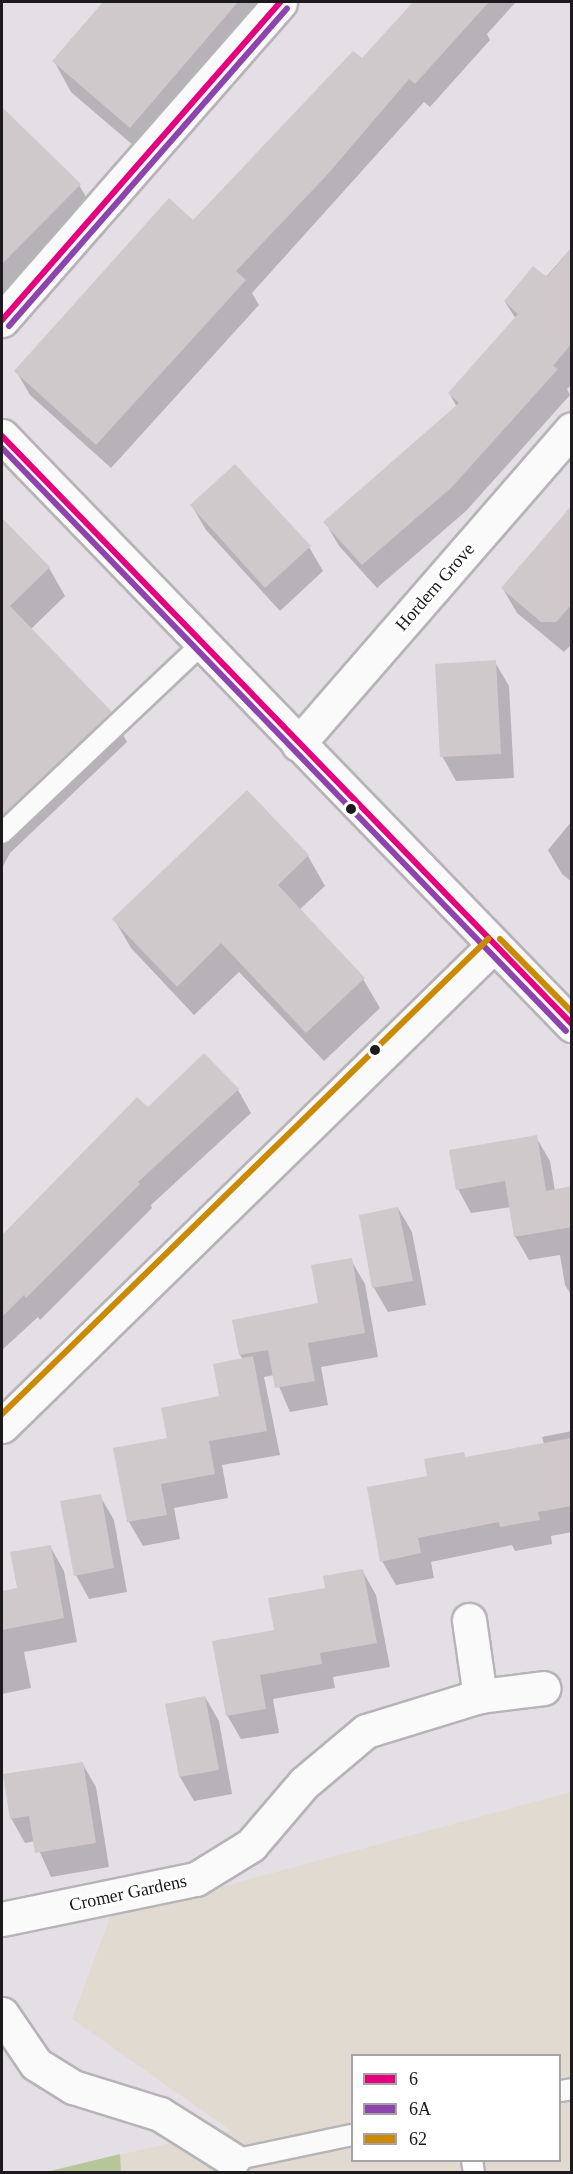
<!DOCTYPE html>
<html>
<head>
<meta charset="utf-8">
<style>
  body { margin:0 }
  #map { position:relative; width:573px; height:2174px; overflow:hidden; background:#e4dfe5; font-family:Georgia,serif }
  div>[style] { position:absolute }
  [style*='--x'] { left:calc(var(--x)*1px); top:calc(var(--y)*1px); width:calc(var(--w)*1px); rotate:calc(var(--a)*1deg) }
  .education>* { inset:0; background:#e1dad1 }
  .forest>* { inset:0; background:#b7c699 }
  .shadow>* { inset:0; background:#0003 }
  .building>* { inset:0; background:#cfc9cc }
  .roads { filter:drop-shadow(2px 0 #b7b4b8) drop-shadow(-2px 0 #b7b4b8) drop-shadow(0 2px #b7b4b8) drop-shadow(0 -2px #b7b4b8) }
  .lane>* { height:20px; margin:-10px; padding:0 10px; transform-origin:10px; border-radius:10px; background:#fbfafb }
  .street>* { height:33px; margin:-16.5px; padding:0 16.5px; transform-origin:16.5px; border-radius:16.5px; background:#fbfafb }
  .secondary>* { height:33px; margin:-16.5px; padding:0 16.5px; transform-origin:16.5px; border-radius:16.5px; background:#fbfafb }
  .bus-1>* { height:6px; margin:-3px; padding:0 3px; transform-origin:3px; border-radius:3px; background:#e5007d }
  .bus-2>* { height:6px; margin:-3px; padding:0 3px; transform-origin:3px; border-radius:3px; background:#8e44ad }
  .bus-3>* { height:6px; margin:-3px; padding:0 3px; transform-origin:3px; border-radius:3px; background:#cb8a06 }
  .dots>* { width:16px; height:16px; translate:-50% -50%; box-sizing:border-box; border:3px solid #fff; border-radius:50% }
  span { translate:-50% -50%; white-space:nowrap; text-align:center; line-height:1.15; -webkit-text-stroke:6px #fff; paint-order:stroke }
  .street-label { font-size:18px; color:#1d1a1e }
  .frame { position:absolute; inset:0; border:3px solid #1d1a1e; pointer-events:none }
  .legend { position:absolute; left:351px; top:2054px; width:210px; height:108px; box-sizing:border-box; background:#fff; border:2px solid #a5a3a5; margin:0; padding:8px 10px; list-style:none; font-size:18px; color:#1d1a1e }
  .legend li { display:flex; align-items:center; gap:12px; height:30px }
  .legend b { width:30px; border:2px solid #a5a3a5 }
</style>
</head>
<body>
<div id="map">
  <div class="education">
    <i style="clip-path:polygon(evenodd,571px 1792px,571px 2172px,42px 2172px,230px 2130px,72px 2019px,110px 1917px,571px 1792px,352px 2056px,560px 2056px,560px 2160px,352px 2160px,352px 2056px)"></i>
  </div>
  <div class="forest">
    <i style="clip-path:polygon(120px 2154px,121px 2172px,47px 2172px)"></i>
  </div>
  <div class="shadow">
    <i style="clip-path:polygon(105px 2px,283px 2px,148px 158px,71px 92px,54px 61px)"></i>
    <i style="clip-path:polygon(415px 2px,516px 2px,487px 34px,490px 40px,430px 107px,424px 102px,252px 293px,259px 305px,111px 468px,30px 395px,16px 371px,193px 222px,362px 61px)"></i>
    <i style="clip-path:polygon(2px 109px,79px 185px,96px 214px,2px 309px)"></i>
    <i style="clip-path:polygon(572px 247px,572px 384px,567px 389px,570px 395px,466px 511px,377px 588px,339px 546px,325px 522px,457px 407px,449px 393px,516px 319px,505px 302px,546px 277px)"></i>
    <i style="clip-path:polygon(192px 506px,309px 547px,323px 571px,280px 611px,206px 530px)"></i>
    <i style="clip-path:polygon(572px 510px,572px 644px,564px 652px,517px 613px,503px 589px)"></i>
    <i style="clip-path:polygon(2px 520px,49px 568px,65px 596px,31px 629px,111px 713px,127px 742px,10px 853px,2px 868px)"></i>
    <i style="clip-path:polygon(495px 662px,509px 686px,514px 778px,456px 781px,442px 756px)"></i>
    <i style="clip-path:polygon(247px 792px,308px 856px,325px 886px,299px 910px,363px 979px,380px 1008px,324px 1061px,239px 972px,194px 1015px,131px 948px,114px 919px)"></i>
    <i style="clip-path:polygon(572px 821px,572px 882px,562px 874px,548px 850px)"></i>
    <i style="clip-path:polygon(238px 1090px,251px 1113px,151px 1205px,152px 1208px,40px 1320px,38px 1317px,2px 1350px,2px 1237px,137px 1099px,148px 1110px)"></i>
    <i style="clip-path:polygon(536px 1137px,550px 1161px,555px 1191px,572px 1188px,572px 1296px,565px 1285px,560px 1255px,529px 1260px,515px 1236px,511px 1207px,471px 1213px,458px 1189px)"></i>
    <i style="clip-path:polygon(398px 1208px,412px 1232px,426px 1305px,388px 1312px,374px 1288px,360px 1216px)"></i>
    <i style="clip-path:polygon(351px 1260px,365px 1284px,378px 1357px,321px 1367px,328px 1405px,290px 1412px,274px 1375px,264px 1377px,280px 1455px,222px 1465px,228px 1498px,174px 1508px,180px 1539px,143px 1546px,129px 1522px,169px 1439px,221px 1397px,243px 1360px,240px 1355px,320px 1304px)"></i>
    <i style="clip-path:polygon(572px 1431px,572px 1532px,551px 1536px,552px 1544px,515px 1551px,512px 1545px,431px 1562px,434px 1578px,396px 1585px,382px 1561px,429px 1478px,463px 1454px,466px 1458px,544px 1444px,542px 1437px)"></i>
    <i style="clip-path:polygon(100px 1496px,114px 1520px,127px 1592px,89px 1599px,76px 1575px)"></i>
    <i style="clip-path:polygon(50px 1546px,64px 1571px,77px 1642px,24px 1652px,31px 1688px,2px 1694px,2px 1593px,19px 1589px)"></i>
    <i style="clip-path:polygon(362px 1570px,376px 1595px,390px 1667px,333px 1677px,335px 1688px,273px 1699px,279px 1733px,241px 1739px,227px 1715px,327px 1589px)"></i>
    <i style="clip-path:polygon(205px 1697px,219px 1721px,232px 1794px,194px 1801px,180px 1777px,167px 1705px)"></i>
    <i style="clip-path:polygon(82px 1763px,96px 1787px,109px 1867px,51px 1877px,35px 1841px,25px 1843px,11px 1818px)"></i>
  </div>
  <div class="building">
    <i style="clip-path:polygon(103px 2px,238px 2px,130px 128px,52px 61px)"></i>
    <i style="clip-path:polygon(413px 2px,489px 2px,415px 84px,409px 79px,327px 175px,236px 271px,246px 280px,96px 445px,14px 371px,169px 198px,193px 220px,353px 51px,362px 58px)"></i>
    <i style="clip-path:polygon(2px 107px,81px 184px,2px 264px)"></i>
    <i style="clip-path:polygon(572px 247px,572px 343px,553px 366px,558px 369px,452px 487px,362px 565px,323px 522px,459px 403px,448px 393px,518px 314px,504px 301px,533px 266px,547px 277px)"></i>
    <i style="clip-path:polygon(235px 464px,311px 546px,265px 588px,190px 505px)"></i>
    <i style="clip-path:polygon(572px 505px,572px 604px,556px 622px,541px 622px,501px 588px)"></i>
    <i style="clip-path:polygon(2px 518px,50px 567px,10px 606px,112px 712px,2px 817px)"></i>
    <i style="clip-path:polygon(496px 660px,501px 754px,440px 757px,435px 664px)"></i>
    <i style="clip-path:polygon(247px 790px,309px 855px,278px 885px,365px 978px,306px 1033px,221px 943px,177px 987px,112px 919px)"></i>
    <i style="clip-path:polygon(204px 1053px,239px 1089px,138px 1182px,140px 1184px,26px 1298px,24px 1295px,2px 1317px,2px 1235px,137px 1097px,148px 1107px)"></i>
    <i style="clip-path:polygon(537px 1135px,546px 1191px,572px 1186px,572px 1227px,514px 1237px,505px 1181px,456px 1190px,449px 1150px)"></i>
    <i style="clip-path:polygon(398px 1207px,413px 1281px,372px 1288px,359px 1215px)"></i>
    <i style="clip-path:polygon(352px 1258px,365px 1333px,308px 1343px,315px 1381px,275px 1388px,268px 1350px,239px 1355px,232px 1320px,318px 1303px,311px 1265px)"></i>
    <i style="clip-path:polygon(253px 1356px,267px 1431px,209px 1441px,215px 1474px,161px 1484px,167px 1515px,127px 1522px,113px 1448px,167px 1438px,161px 1408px,219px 1396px,213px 1364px)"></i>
    <i style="clip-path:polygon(572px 1438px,572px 1506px,538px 1512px,540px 1520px,500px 1527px,499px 1522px,418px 1538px,421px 1553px,380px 1562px,367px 1487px,427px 1476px,424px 1459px,464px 1452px,465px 1457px)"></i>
    <i style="clip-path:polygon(101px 1494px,114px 1568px,74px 1576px,60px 1501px)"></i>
    <i style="clip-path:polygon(51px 1545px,64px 1618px,2px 1630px,2px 1591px,17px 1588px,10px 1552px)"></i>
    <i style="clip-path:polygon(363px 1569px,377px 1643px,320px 1653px,322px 1664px,260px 1675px,266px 1709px,226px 1716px,212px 1641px,274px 1630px,268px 1598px,325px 1588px,323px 1576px)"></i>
    <i style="clip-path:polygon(205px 1696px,219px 1770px,179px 1777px,165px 1704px)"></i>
    <i style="clip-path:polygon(83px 1762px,96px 1843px,35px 1853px,29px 1816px,10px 1819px,3px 1774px)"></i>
  </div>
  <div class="roads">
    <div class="lane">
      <i style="--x:2;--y:833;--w:275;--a:-43.4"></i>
      <i style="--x:560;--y:2091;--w:12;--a:-9"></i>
      <i style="--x:233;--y:2160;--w:122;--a:-11.9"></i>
      <i style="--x:472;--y:2160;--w:12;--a:81"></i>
    </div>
    <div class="street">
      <i style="--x:2;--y:320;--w:422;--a:-48.8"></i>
      <i style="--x:298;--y:744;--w:417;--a:-49"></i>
      <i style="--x:2;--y:1426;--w:688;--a:-44.35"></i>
      <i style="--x:469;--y:1620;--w:77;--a:81.8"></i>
      <i style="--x:2;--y:1919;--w:198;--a:-11.7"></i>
      <i style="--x:196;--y:1879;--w:65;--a:-31.7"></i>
      <i style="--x:251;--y:1845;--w:82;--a:-49.5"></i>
      <i style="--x:304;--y:1783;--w:81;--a:-40"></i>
      <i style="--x:366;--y:1731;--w:119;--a:-17.1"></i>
      <i style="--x:480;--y:1696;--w:64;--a:-7.1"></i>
      <i style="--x:2;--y:2014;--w:60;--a:55.8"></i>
      <i style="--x:36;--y:2064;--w:44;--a:31.9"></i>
      <i style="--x:73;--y:2087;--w:91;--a:17.2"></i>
      <i style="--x:160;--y:2114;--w:86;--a:32.2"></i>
    </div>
    <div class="secondary">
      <i style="--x:2;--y:436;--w:820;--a:45.94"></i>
    </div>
  </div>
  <div class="bus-1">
    <i style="--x:2;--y:320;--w:422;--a:-48.8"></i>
    <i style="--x:2;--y:436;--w:819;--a:45.89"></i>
  </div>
  <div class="bus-2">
    <i style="--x:9;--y:326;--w:422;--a:-48.8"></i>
    <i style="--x:2;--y:448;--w:811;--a:45.95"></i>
  </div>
  <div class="bus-3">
    <i style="--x:500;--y:939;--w:103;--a:45.4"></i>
    <i style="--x:2;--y:1414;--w:680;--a:-44.34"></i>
  </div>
  <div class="dots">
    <i style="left:351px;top:809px;background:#1d1a1e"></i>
    <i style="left:375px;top:1050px;background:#1d1a1e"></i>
  </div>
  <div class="street-label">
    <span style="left:435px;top:587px;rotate:-49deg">Hordern Grove</span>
    <span style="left:128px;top:1893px;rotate:-12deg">Cromer Gardens</span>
  </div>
  <div class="frame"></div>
  <ul class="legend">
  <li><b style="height:8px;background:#e5007d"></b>6</li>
  <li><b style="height:8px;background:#8e44ad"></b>6A</li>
  <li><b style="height:8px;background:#cb8a06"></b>62</li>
  </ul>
</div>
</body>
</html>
